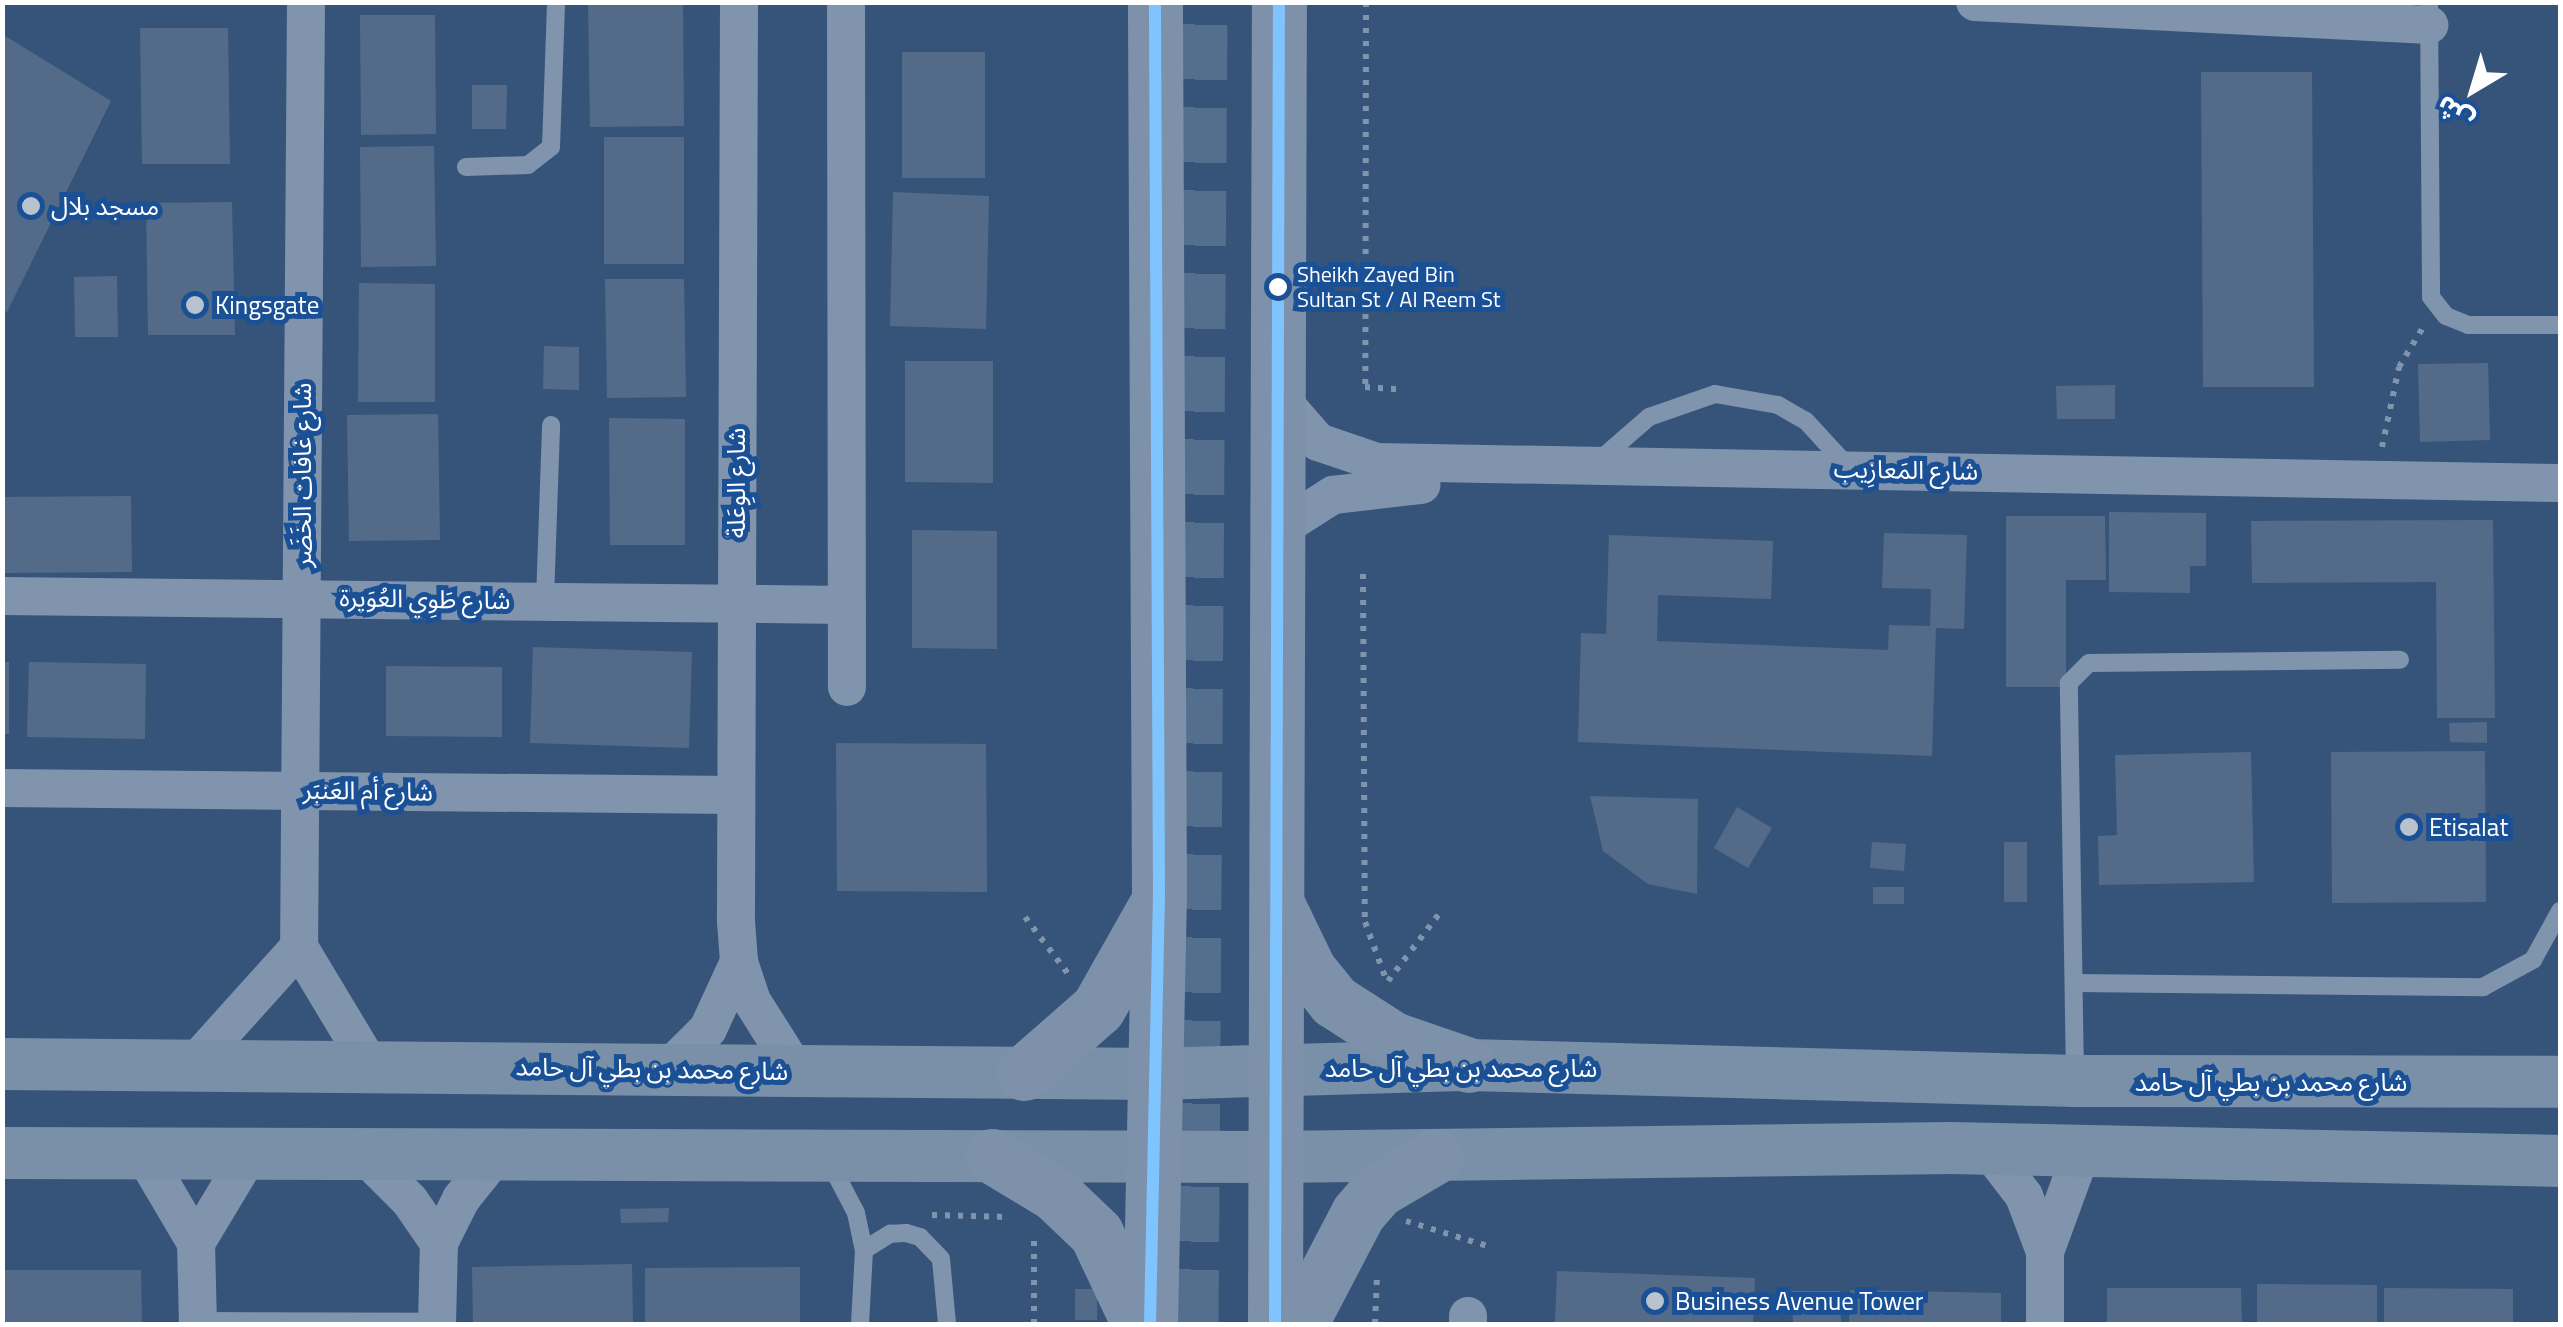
<!DOCTYPE html>
<html>
<head>
<meta charset="utf-8">
<style>
  body { margin:0 }
  #map { position:relative; width:2563px; height:1327px; overflow:hidden; background:#36547a; font-family:"Titillium Web","Noto Sans Arabic",sans-serif }
  div>[style] { position:absolute }
  [style*='--x'] { left:calc(var(--x)*1px); top:calc(var(--y)*1px); width:calc(var(--w)*1px); rotate:calc(var(--a)*1deg) }
  .building>* { inset:0; background:#536b89 }
  .highway-tunnel>* { height:55px; margin-top:-27.5px; transform-origin:0; background:repeating-linear-gradient(90deg,#546e8e 0 55px,transparent 0 83px) }
  .path>* { height:6px; margin-top:-3px; transform-origin:0; background:repeating-linear-gradient(90deg,#8094ad 0 5px,transparent 0 13px) }
  .lane>* { height:18px; margin:-9px; padding:0 9px; transform-origin:9px; border-radius:9px; background:#8094ad }
  .street>* { height:38px; margin:-19px; padding:0 19px; transform-origin:19px; border-radius:19px; background:#8094ad }
  .secondary>* { height:52px; margin:-26px; padding:0 26px; transform-origin:26px; border-radius:26px; background:#7a90a9 }
  .primary>* { height:55px; margin:-27.5px; padding:0 27.5px; transform-origin:27.5px; border-radius:27.5px; background:#7d91ab }
  .bus-1>* { height:12px; margin:-6px; padding:0 6px; transform-origin:6px; border-radius:6px; background:#80c4ff }
  .dots>* { width:28px; height:28px; translate:-50% -50%; box-sizing:border-box; border:5px solid #1a5096; border-radius:50% }
  span { translate:-50% -50%; white-space:nowrap; text-align:center; line-height:1.15; -webkit-text-stroke:10px #1a5096; paint-order:stroke }
  .bus-label { font-size:22px; color:#fff }
  .left { translate:0 -50%; text-align:left }
  .poi-label { font-size:25px; color:#fff }
  .street-label { font-size:25px; color:#fff }
  .frame { position:absolute; inset:0; border:5px solid #fff; pointer-events:none }
  .north { position:absolute; left:2423px; top:40px; width:100px; height:100px; -webkit-text-stroke:8px #1a5096; paint-order:stroke; rotate:218deg; font-size:28px; font-weight:700; line-height:40px; text-align:center; color:#fff }
  .north::after { content:''; display:block; margin:auto; width:35px; height:45px; background:#fff; clip-path:polygon(50% 0,100% 100%,50% 72%,0 100%) }
</style>
</head>
<body>
<div id="map">
  <div class="building">
    <i style="clip-path:polygon(588px 2px,683px 2px,684px 126px,590px 127px)"></i>
    <i style="clip-path:polygon(360px 15px,435px 15px,436px 134px,361px 135px)"></i>
    <i style="clip-path:polygon(140px 28px,228px 28px,230px 164px,142px 164px)"></i>
    <i style="clip-path:polygon(2px 34px,111px 101px,7px 312px,2px 310px)"></i>
    <i style="clip-path:polygon(902px 52px,985px 52px,985px 178px,902px 178px)"></i>
    <i style="clip-path:polygon(2201px 72px,2312px 72px,2314px 387px,2203px 387px)"></i>
    <i style="clip-path:polygon(472px 85px,507px 85px,506px 129px,472px 129px)"></i>
    <i style="clip-path:polygon(604px 137px,684px 137px,684px 264px,604px 264px)"></i>
    <i style="clip-path:polygon(434px 146px,436px 266px,361px 267px,360px 147px)"></i>
    <i style="clip-path:polygon(893px 192px,989px 196px,986px 329px,890px 326px)"></i>
    <i style="clip-path:polygon(232px 202px,235px 335px,148px 335px,146px 203px)"></i>
    <i style="clip-path:polygon(117px 276px,118px 337px,75px 337px,74px 277px)"></i>
    <i style="clip-path:polygon(605px 279px,684px 279px,686px 397px,607px 398px)"></i>
    <i style="clip-path:polygon(359px 283px,435px 284px,435px 402px,358px 402px)"></i>
    <i style="clip-path:polygon(544px 346px,579px 347px,579px 390px,543px 389px)"></i>
    <i style="clip-path:polygon(905px 361px,993px 361px,993px 483px,905px 482px)"></i>
    <i style="clip-path:polygon(2488px 363px,2490px 440px,2420px 442px,2418px 364px)"></i>
    <i style="clip-path:polygon(2115px 385px,2115px 419px,2057px 419px,2056px 386px)"></i>
    <i style="clip-path:polygon(438px 414px,440px 540px,349px 541px,347px 415px)"></i>
    <i style="clip-path:polygon(609px 418px,685px 419px,685px 545px,610px 545px)"></i>
    <i style="clip-path:polygon(131px 496px,132px 572px,2px 573px,2px 497px)"></i>
    <i style="clip-path:polygon(2109px 512px,2206px 513px,2206px 566px,2190px 566px,2190px 593px,2109px 592px)"></i>
    <i style="clip-path:polygon(2006px 516px,2105px 516px,2106px 580px,2066px 580px,2066px 687px,2006px 687px)"></i>
    <i style="clip-path:polygon(2493px 520px,2495px 718px,2437px 718px,2436px 582px,2252px 583px,2251px 521px)"></i>
    <i style="clip-path:polygon(912px 530px,997px 531px,997px 649px,912px 648px)"></i>
    <i style="clip-path:polygon(1884px 533px,1967px 535px,1964px 629px,1936px 628px,1932px 756px,1578px 742px,1581px 633px,1606px 634px,1609px 535px,1773px 541px,1771px 599px,1658px 595px,1657px 641px,1888px 650px,1889px 625px,1930px 626px,1931px 589px,1882px 588px)"></i>
    <i style="clip-path:polygon(533px 647px,692px 652px,689px 748px,530px 743px)"></i>
    <i style="clip-path:polygon(2px 662px,9px 662px,9px 734px,2px 734px)"></i>
    <i style="clip-path:polygon(29px 662px,146px 664px,145px 739px,27px 737px)"></i>
    <i style="clip-path:polygon(386px 666px,502px 667px,502px 737px,386px 736px)"></i>
    <i style="clip-path:polygon(2487px 722px,2487px 743px,2450px 742px,2449px 723px)"></i>
    <i style="clip-path:polygon(836px 743px,986px 744px,987px 892px,837px 891px)"></i>
    <i style="clip-path:polygon(2485px 751px,2486px 902px,2332px 903px,2331px 752px)"></i>
    <i style="clip-path:polygon(2251px 752px,2254px 882px,2099px 885px,2098px 836px,2117px 835px,2115px 755px)"></i>
    <i style="clip-path:polygon(1590px 796px,1698px 799px,1697px 894px,1648px 884px,1603px 851px)"></i>
    <i style="clip-path:polygon(1737px 807px,1772px 828px,1748px 868px,1714px 848px)"></i>
    <i style="clip-path:polygon(1872px 842px,1906px 844px,1904px 871px,1870px 868px)"></i>
    <i style="clip-path:polygon(2004px 842px,2027px 842px,2027px 902px,2004px 902px)"></i>
    <i style="clip-path:polygon(1873px 887px,1904px 887px,1904px 904px,1873px 904px)"></i>
    <i style="clip-path:polygon(669px 1208px,668px 1222px,621px 1223px,620px 1209px)"></i>
    <i style="clip-path:polygon(632px 1264px,633px 1324px,473px 1324px,472px 1267px)"></i>
    <i style="clip-path:polygon(800px 1267px,800px 1324px,645px 1324px,645px 1268px)"></i>
    <i style="clip-path:polygon(2px 1270px,141px 1270px,142px 1324px,2px 1324px)"></i>
    <i style="clip-path:polygon(1557px 1271px,1755px 1278px,1753px 1324px,1555px 1324px)"></i>
    <i style="clip-path:polygon(2257px 1284px,2377px 1285px,2377px 1324px,2257px 1324px)"></i>
    <i style="clip-path:polygon(2107px 1288px,2241px 1288px,2242px 1324px,2107px 1324px)"></i>
    <i style="clip-path:polygon(2384px 1288px,2513px 1289px,2513px 1324px,2384px 1324px)"></i>
    <i style="clip-path:polygon(1075px 1289px,1097px 1289px,1097px 1320px,1075px 1320px)"></i>
    <i style="clip-path:polygon(1850px 1290px,2001px 1293px,2001px 1324px,1849px 1324px)"></i>
    <i style="clip-path:polygon(1792px 1291px,1840px 1291px,1841px 1324px,1793px 1324px)"></i>
  </div>
  <div class="highway-tunnel">
    <i style="--x:1191;--y:1324;--w:1322;--a:-89.61"></i>
  </div>
  <div class="path">
    <i style="--x:1366;--y:2;--w:385;--a:90.1"></i>
    <i style="--x:1365;--y:387;--w:39;--a:4"></i>
    <i style="--x:2382;--y:447;--w:82;--a:-78"></i>
    <i style="--x:2399;--y:367;--w:50;--a:-58.8"></i>
    <i style="--x:1363;--y:574;--w:348;--a:89.7"></i>
    <i style="--x:1365;--y:922;--w:64;--a:69.9"></i>
    <i style="--x:1025;--y:917;--w:73;--a:52.8"></i>
    <i style="--x:1388;--y:981;--w:84;--a:-52.7"></i>
    <i style="--x:932;--y:1215;--w:78;--a:1.5"></i>
    <i style="--x:1406;--y:1221;--w:89;--a:17"></i>
    <i style="--x:1034;--y:1324;--w:90;--a:-90"></i>
    <i style="--x:1375;--y:1324;--w:48;--a:-87.6"></i>
  </div>
  <div class="lane">
    <i style="--x:2429;--y:2;--w:295;--a:89.6"></i>
    <i style="--x:2431;--y:297;--w:24;--a:52"></i>
    <i style="--x:2446;--y:316;--w:24;--a:22"></i>
    <i style="--x:2468;--y:325;--w:92;--a:0"></i>
    <i style="--x:466;--y:167;--w:62;--a:-1.8"></i>
    <i style="--x:528;--y:165;--w:29;--a:-38"></i>
    <i style="--x:551;--y:147;--w:145;--a:-88"></i>
    <i style="--x:1595;--y:464;--w:72;--a:-41"></i>
    <i style="--x:1649;--y:417;--w:70;--a:-19.2"></i>
    <i style="--x:1715;--y:394;--w:64;--a:9.9"></i>
    <i style="--x:1778;--y:405;--w:32;--a:30"></i>
    <i style="--x:1806;--y:421;--w:64;--a:47.5"></i>
    <i style="--x:545;--y:600;--w:175;--a:-88"></i>
    <i style="--x:2075;--y:983;--w:408;--a:0.6"></i>
    <i style="--x:2483;--y:987;--w:57;--a:-28.4"></i>
    <i style="--x:2533;--y:960;--w:56;--a:-61.1"></i>
    <i style="--x:2075;--y:1078;--w:395;--a:-90.9"></i>
    <i style="--x:2069;--y:683;--w:28;--a:-45"></i>
    <i style="--x:2089;--y:663;--w:311;--a:-0.6"></i>
    <i style="--x:830;--y:1163;--w:56;--a:62.5"></i>
    <i style="--x:856;--y:1213;--w:38;--a:78"></i>
    <i style="--x:198;--y:1321;--w:239;--a:0.2"></i>
    <i style="--x:860;--y:1324;--w:74;--a:-86.9"></i>
    <i style="--x:864;--y:1250;--w:31;--a:-32"></i>
    <i style="--x:890;--y:1234;--w:16;--a:-4"></i>
    <i style="--x:906;--y:1233;--w:15;--a:16"></i>
    <i style="--x:920;--y:1237;--w:30;--a:46"></i>
    <i style="--x:941;--y:1259;--w:65;--a:84.7"></i>
  </div>
  <div class="street">
    <i style="--x:306;--y:2;--w:945;--a:90.42"></i>
    <i style="--x:299;--y:947;--w:140;--a:59"></i>
    <i style="--x:739;--y:2;--w:919;--a:90.19"></i>
    <i style="--x:736;--y:921;--w:41;--a:85.8"></i>
    <i style="--x:739;--y:962;--w:41;--a:71.6"></i>
    <i style="--x:752;--y:1001;--w:83;--a:57.8"></i>
    <i style="--x:846;--y:2;--w:685;--a:89.92"></i>
    <i style="--x:1975;--y:2;--w:455;--a:2.9"></i>
    <i style="--x:1278;--y:396;--w:61;--a:49"></i>
    <i style="--x:1318;--y:442;--w:62;--a:18.7"></i>
    <i style="--x:1377;--y:462;--w:1183;--a:1.02"></i>
    <i style="--x:1276;--y:540;--w:25;--a:-50"></i>
    <i style="--x:1292;--y:521;--w:49;--a:-32.4"></i>
    <i style="--x:1333;--y:495;--w:89;--a:-6.5"></i>
    <i style="--x:2;--y:596;--w:845;--a:0.61"></i>
    <i style="--x:2;--y:788;--w:732;--a:0.55"></i>
    <i style="--x:192;--y:1066;--w:160;--a:-48"></i>
    <i style="--x:669;--y:1068;--w:55;--a:-45"></i>
    <i style="--x:708;--y:1029;--w:74;--a:-65.2"></i>
    <i style="--x:1988;--y:1149;--w:59;--a:52.5"></i>
    <i style="--x:2024;--y:1196;--w:60;--a:69.4"></i>
    <i style="--x:143;--y:1153;--w:104;--a:59.5"></i>
    <i style="--x:196;--y:1243;--w:81;--a:88.6"></i>
    <i style="--x:363;--y:1154;--w:66;--a:45"></i>
    <i style="--x:410;--y:1201;--w:51;--a:55.4"></i>
    <i style="--x:196;--y:1243;--w:105;--a:-59"></i>
    <i style="--x:437;--y:1324;--w:81;--a:-88.6"></i>
    <i style="--x:439;--y:1243;--w:49;--a:-63.4"></i>
    <i style="--x:461;--y:1199;--w:58;--a:-51.3"></i>
    <i style="--x:1468;--y:1324;--w:8;--a:-90"></i>
    <i style="--x:2045;--y:1324;--w:72;--a:-90"></i>
    <i style="--x:2045;--y:1252;--w:108;--a:-69.9"></i>
  </div>
  <div class="secondary">
    <i style="--x:2;--y:1064;--w:1155;--a:0.5"></i>
    <i style="--x:1157;--y:1074;--w:312;--a:-1.7"></i>
    <i style="--x:1469;--y:1065;--w:606;--a:1.51"></i>
    <i style="--x:2075;--y:1081;--w:485;--a:0.1"></i>
    <i style="--x:2;--y:1153;--w:1272;--a:0.18"></i>
    <i style="--x:1274;--y:1157;--w:677;--a:-0.76"></i>
    <i style="--x:1951;--y:1148;--w:609;--a:1.22"></i>
  </div>
  <div class="primary">
    <i style="--x:1278;--y:906;--w:71;--a:64.2"></i>
    <i style="--x:1309;--y:970;--w:40;--a:51"></i>
    <i style="--x:1334;--y:1001;--w:70;--a:32.8"></i>
    <i style="--x:1393;--y:1039;--w:80;--a:18.9"></i>
    <i style="--x:1024;--y:1073;--w:98;--a:-41.3"></i>
    <i style="--x:1098;--y:1008;--w:114;--a:-60.5"></i>
    <i style="--x:992;--y:1156;--w:74;--a:31.1"></i>
    <i style="--x:1055;--y:1194;--w:57;--a:43.6"></i>
    <i style="--x:1096;--y:1233;--w:101;--a:64.7"></i>
    <i style="--x:1150;--y:1324;--w:427;--a:-88.8"></i>
    <i style="--x:1159;--y:897;--w:895;--a:-90.26"></i>
    <i style="--x:1275;--y:1324;--w:1322;--a:-89.83"></i>
    <i style="--x:1300;--y:1324;--w:125;--a:-62.4"></i>
    <i style="--x:1358;--y:1213;--w:30;--a:-49"></i>
    <i style="--x:1378;--y:1190;--w:67;--a:-30.4"></i>
  </div>
  <div class="bus-1">
    <i style="--x:1150;--y:1324;--w:427;--a:-88.8"></i>
    <i style="--x:1159;--y:897;--w:895;--a:-90.26"></i>
    <i style="--x:1275;--y:1324;--w:1322;--a:-89.83"></i>
  </div>
  <div class="dots">
    <i style="left:31px;top:206px;background:#b9c3d0"></i>
    <i style="left:1278px;top:287px;background:#fff"></i>
    <i style="left:195px;top:305px;background:#b9c3d0"></i>
    <i style="left:2409px;top:827px;background:#b9c3d0"></i>
    <i style="left:1655px;top:1301px;background:#b9c3d0"></i>
  </div>
  <div class="bus-label">
    <span class="left" style="left:1297px;top:287px">Sheikh Zayed Bin<br>Sultan St / Al Reem St</span>
  </div>
  <div class="poi-label">
    <span class="left" style="left:51px;top:206px">مسجد بلال</span>
    <span class="left" style="left:215px;top:305px">Kingsgate</span>
    <span class="left" style="left:2429px;top:827px">Etisalat</span>
    <span class="left" style="left:1675px;top:1301px">Business Avenue Tower</span>
  </div>
  <div class="street-label">
    <span style="left:1906px;top:470px;rotate:1deg">شارع المَعازِيب</span>
    <span style="left:302px;top:475px;rotate:-90deg">شارع غافات الخَضَر</span>
    <span style="left:736px;top:483px;rotate:-90deg">شارع الوِعَلة</span>
    <span style="left:425px;top:599px;rotate:1deg">شارع طَوِي العُوَيرة</span>
    <span style="left:368px;top:791px;rotate:1deg">شارع أم العَنبَر</span>
    <span style="left:1461px;top:1068px">شارع محمد بن بطي آل حامد</span>
    <span style="left:652px;top:1069px;rotate:1deg">شارع محمد بن بطي آل حامد</span>
    <span style="left:2271px;top:1082px">شارع محمد بن بطي آل حامد</span>
  </div>
  <div class="frame"></div>
  <div class="north">ش</div>
</div>
</body>
</html>
